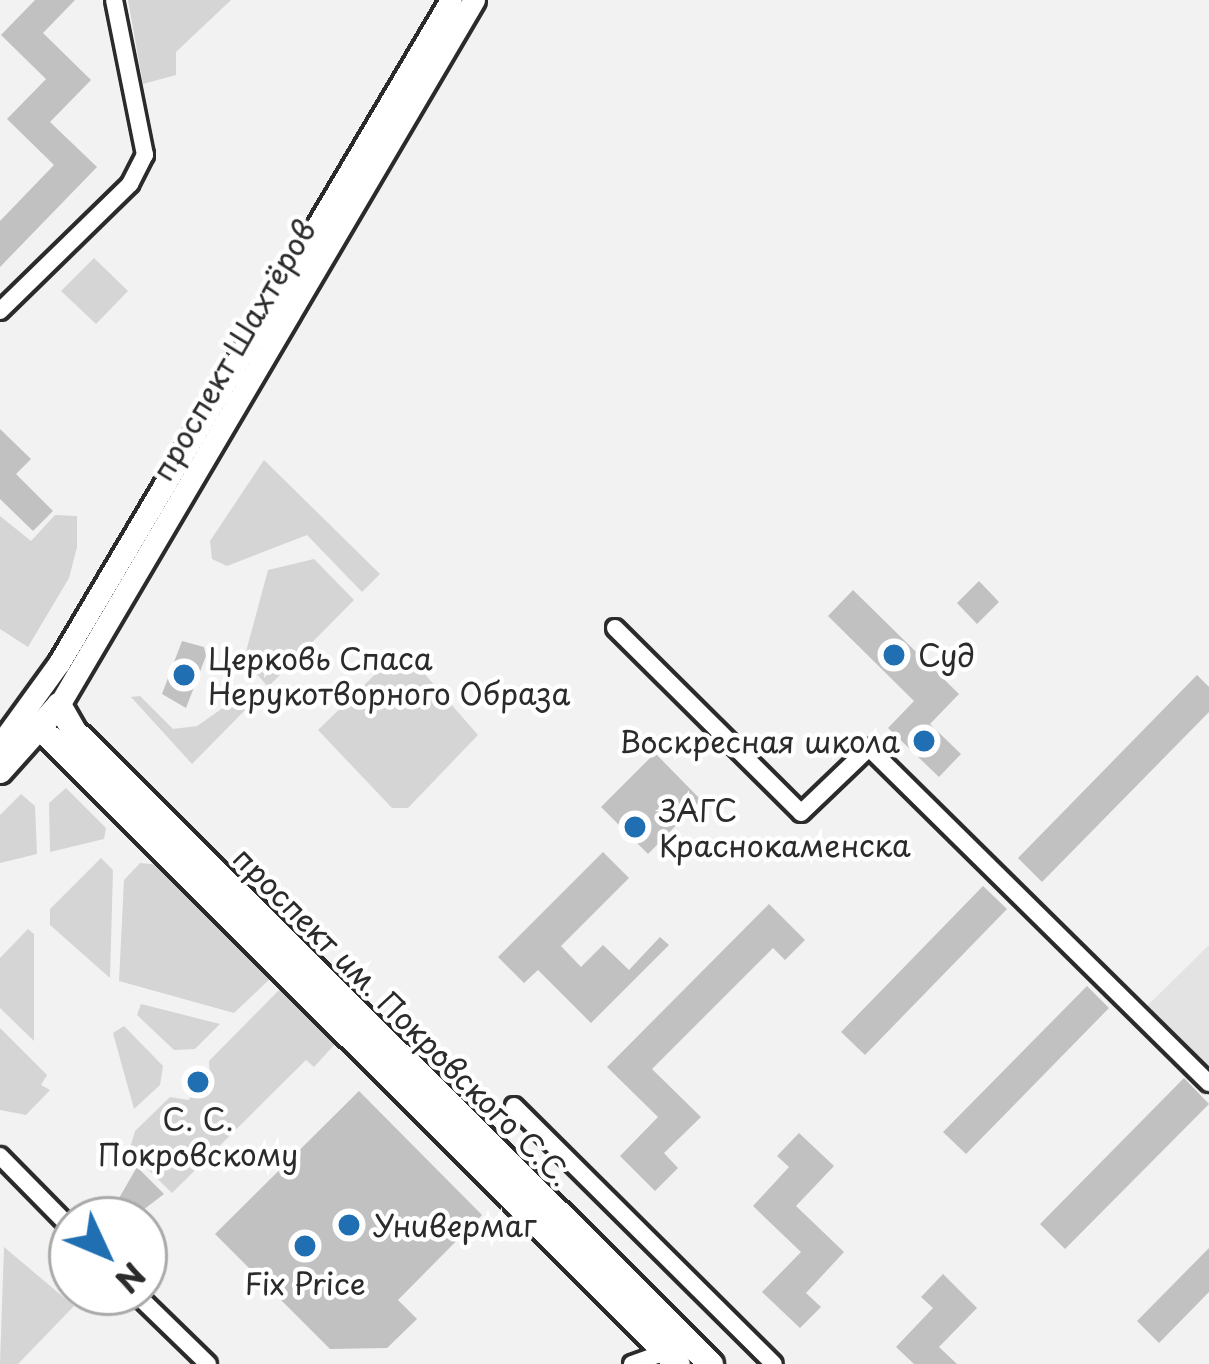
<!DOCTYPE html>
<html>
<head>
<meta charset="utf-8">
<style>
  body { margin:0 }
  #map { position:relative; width:1209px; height:1364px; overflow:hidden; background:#f2f2f2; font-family:"Playpen Sans",sans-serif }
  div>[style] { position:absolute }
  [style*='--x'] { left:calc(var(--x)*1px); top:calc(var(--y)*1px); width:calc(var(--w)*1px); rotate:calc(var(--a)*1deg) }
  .built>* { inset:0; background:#e3e3e3 }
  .green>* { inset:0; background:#d5d5d5 }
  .building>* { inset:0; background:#c1c1c1 }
  .roads { filter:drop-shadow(3px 0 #2b2b2b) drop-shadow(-3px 0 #2b2b2b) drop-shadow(0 3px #2b2b2b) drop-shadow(0 -3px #2b2b2b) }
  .minor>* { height:16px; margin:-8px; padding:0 8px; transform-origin:8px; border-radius:8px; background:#fff }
  .tertiary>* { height:21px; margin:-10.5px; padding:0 10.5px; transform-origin:10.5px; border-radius:10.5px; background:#fff }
  .secondary>* { height:24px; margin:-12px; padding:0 12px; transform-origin:12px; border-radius:12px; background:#fff }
  .dots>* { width:33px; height:33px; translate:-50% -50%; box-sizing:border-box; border:6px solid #fff; border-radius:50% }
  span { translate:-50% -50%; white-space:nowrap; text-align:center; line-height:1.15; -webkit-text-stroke:9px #fff; paint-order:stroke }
  .street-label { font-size:30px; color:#2b2b2b }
  .poi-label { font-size:30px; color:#2b2b2b }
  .left { translate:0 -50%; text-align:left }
  .right { translate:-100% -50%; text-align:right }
  .north { position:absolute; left:48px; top:1196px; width:120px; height:120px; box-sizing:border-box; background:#fff; border:3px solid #aaa; border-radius:50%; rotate:134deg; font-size:33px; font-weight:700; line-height:48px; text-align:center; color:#2b2b2b }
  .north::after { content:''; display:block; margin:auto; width:42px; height:54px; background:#1f6fb2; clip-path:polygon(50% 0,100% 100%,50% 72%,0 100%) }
</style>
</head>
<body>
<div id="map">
  <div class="built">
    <i style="clip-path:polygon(1209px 945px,1209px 1069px,1146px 1007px)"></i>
  </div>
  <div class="green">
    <i style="clip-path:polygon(128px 0,231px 0,176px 52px,176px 75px,143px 84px)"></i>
    <i style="clip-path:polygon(94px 258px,128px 291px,96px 324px,61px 291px)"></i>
    <i style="clip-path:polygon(264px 460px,380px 574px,362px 592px,307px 535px,227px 566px,212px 559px,210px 541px)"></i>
    <i style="clip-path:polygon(55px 515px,77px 516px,77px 547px,69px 578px,28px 647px,0 629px,0 516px,31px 541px)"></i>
    <i style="clip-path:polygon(314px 559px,354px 600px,268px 687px,244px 659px,268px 570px)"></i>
    <i style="clip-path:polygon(397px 653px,409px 656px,478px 735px,408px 808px,392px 808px,318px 730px)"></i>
    <i style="clip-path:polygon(243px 694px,261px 694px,192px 764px,131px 697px,140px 696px,173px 729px,197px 726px)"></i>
    <i style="clip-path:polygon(66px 788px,106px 828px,104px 839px,50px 852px,49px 803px)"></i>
    <i style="clip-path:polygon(21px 794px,35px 806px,37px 854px,0 863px,0 815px)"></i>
    <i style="clip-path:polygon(101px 858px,113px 870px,110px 978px,50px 925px,50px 909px)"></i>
    <i style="clip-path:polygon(140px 863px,159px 865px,272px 977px,234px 1013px,119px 981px,124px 880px)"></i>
    <i style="clip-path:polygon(28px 929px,34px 934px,34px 1041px,0 1008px,0 958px)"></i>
    <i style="clip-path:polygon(282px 987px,336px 1043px,314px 1067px,306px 1060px,172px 1193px,129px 1151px,135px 1131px,170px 1097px,188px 1100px,210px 1079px,209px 1061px)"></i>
    <i style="clip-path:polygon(141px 1004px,220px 1024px,195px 1049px,174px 1050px,137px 1015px)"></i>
    <i style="clip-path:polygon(124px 1026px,163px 1066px,160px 1085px,134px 1109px,113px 1033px)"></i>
    <i style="clip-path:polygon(0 1028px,47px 1075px,41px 1085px,50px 1090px,26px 1115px,0 1110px)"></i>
    <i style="clip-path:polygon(4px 1247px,74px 1306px,18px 1364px,0 1364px)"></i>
  </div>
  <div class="building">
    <i style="clip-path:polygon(35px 0,75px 0,43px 33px,91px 80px,50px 122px,97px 167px,0 267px,0 221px,54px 165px,7px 119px,46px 79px,1px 35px)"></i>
    <i style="clip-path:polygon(0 429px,31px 459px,16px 474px,53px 511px,33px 531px,0 499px)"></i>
    <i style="clip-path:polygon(979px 581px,999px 602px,977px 624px,957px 603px)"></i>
    <i style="clip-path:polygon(853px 590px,959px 694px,930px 724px,961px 754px,939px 777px,888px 728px,914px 701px,828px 616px)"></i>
    <i style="clip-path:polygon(182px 641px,204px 647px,206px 656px,186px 708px,162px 694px)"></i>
    <i style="clip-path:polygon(1197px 675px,1209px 687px,1209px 712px,1042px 882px,1018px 858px)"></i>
    <i style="clip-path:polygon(655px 753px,701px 800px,648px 854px,601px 807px)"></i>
    <i style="clip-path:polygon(603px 852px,629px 878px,561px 946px,581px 967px,603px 945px,629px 970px,660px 937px,669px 945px,591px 1023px,538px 970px,524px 983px,498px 957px)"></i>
    <i style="clip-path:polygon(983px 886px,1007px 909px,865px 1055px,841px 1032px)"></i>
    <i style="clip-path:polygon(769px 904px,805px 940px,785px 960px,773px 948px,652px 1069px,701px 1117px,664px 1153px,678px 1168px,655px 1191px,620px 1156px,658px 1117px,607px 1067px)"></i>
    <i style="clip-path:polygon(1087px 986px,1109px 1008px,966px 1154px,943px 1132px)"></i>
    <i style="clip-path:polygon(1184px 1078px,1209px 1104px,1065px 1249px,1040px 1224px)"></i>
    <i style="clip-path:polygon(359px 1091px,482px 1215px,398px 1300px,417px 1319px,387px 1348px,330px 1349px,215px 1234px)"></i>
    <i style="clip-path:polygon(799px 1133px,834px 1166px,796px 1206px,844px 1252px,806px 1293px,821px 1307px,800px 1328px,762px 1292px,801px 1252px,753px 1206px,789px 1167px,777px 1156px)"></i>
    <i style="clip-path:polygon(137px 1167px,164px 1194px,130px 1220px,115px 1205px)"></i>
    <i style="clip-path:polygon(1209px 1248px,1209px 1292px,1159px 1343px,1137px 1321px)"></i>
    <i style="clip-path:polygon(943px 1274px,977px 1308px,939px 1347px,957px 1364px,914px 1364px,896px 1347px,933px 1308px,921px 1297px)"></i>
  </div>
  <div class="roads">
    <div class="minor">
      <i style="--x:0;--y:311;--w:182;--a:-44.3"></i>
      <i style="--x:130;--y:184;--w:33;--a:-63"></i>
      <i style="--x:145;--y:155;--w:158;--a:-101.3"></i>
      <i style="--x:615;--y:628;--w:262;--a:44.8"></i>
      <i style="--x:801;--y:813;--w:94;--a:-43.7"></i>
      <i style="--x:869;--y:748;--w:477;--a:44.6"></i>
      <i style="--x:514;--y:1106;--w:366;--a:44.8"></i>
      <i style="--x:0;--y:1156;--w:103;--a:45.4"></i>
      <i style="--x:134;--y:1292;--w:103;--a:44.2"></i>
      <i style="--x:632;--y:1364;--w:45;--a:-19.7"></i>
    </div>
    <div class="tertiary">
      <i style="--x:59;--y:705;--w:818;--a:-59.52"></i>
      <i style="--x:6;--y:736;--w:90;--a:-54"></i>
      <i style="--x:59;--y:663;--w:770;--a:-59.41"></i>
    </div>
    <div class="secondary">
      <i style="--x:41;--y:729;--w:899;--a:44.91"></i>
      <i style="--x:0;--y:742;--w:44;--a:-17.2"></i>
      <i style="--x:0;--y:771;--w:89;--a:-48.2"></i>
      <i style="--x:59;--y:705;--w:30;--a:60"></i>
      <i style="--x:74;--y:731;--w:898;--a:44.82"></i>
    </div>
  </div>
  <div class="dots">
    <i style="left:894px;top:655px;background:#1f6fb2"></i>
    <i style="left:184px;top:675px;background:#1f6fb2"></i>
    <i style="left:924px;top:741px;background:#1f6fb2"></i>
    <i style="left:635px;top:827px;background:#1f6fb2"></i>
    <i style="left:198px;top:1082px;background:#1f6fb2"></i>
    <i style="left:349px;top:1225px;background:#1f6fb2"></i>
    <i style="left:305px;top:1246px;background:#1f6fb2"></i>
  </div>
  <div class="street-label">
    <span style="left:233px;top:350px;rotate:-60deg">проспект Шахтёров</span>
    <span style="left:403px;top:1016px;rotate:45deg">проспект им. Покровского С.С.</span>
  </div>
  <div class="poi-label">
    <span class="left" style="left:918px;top:655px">Суд</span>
    <span class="left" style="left:208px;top:675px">Церковь Спаса<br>Нерукотворного Образа</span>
    <span class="right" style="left:900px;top:741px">Воскресная школа</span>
    <span class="left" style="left:659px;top:827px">ЗАГС<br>Краснокаменска</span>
    <span style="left:198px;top:1136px">С. С.<br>Покровскому</span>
    <span class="left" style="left:373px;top:1225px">Универмаг</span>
    <span style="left:305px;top:1283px">Fix Price</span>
  </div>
  <div class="north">N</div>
</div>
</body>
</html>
